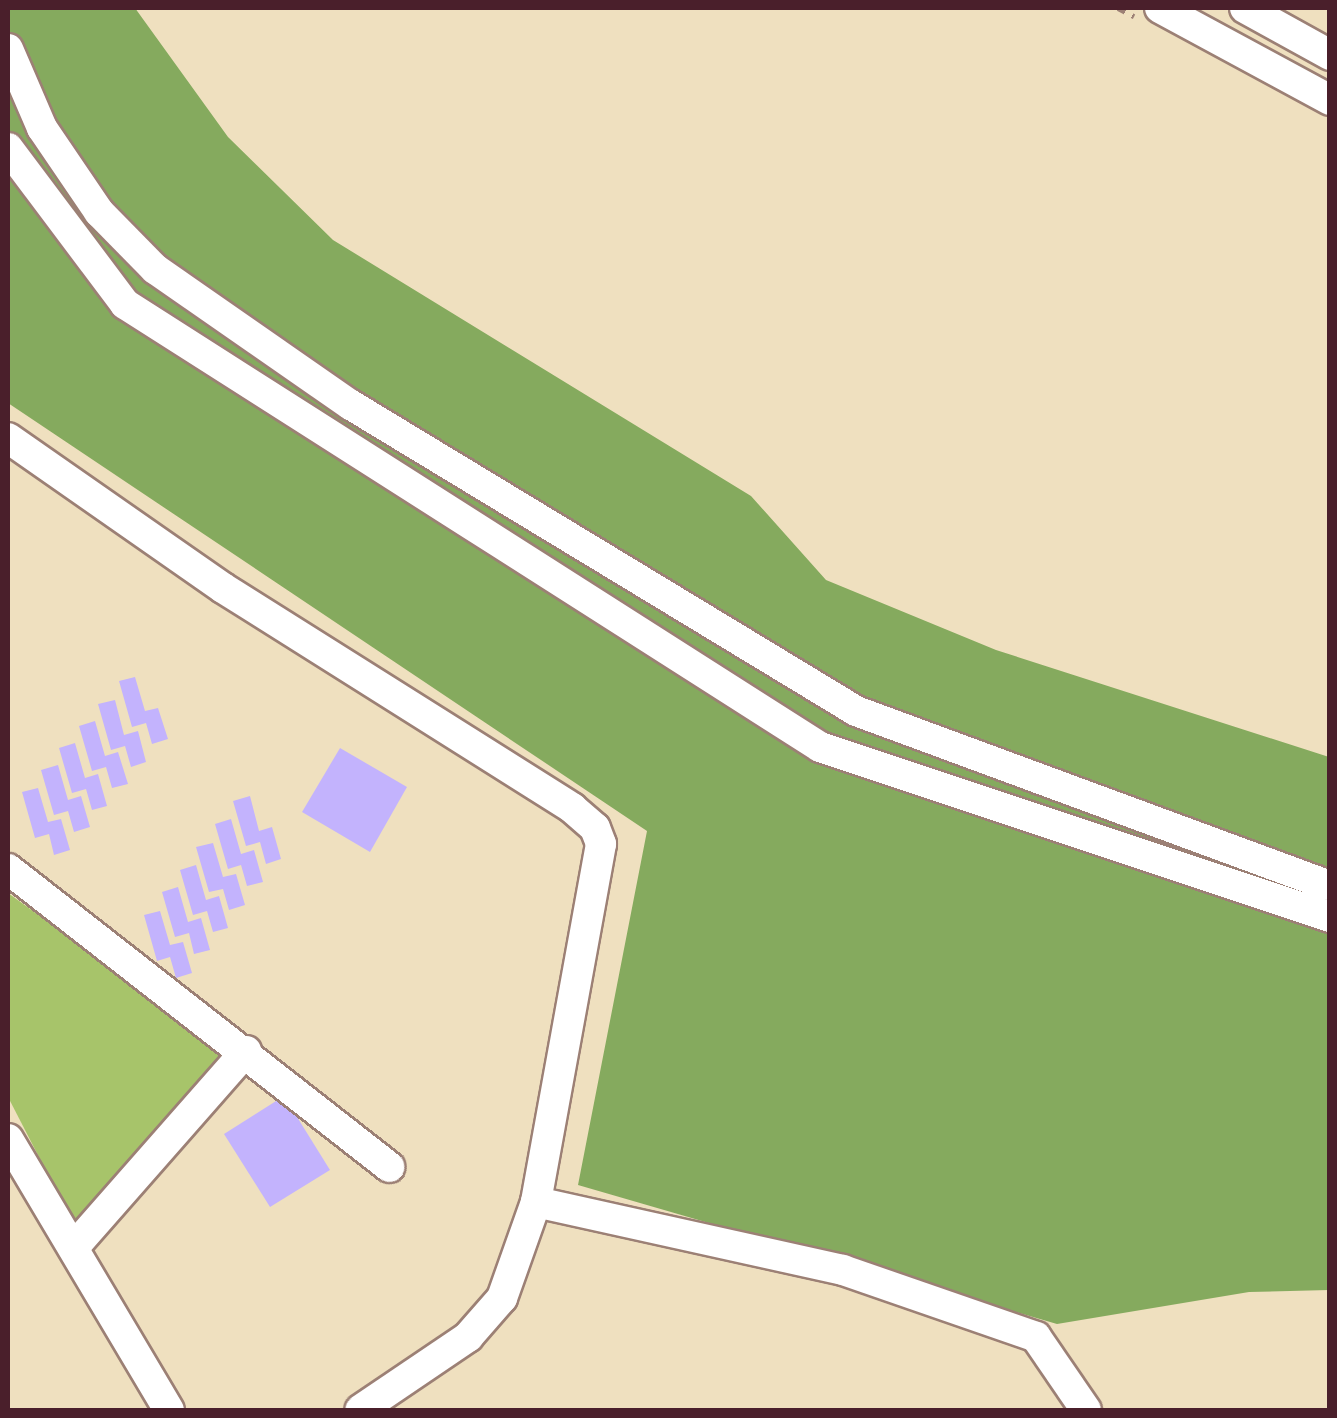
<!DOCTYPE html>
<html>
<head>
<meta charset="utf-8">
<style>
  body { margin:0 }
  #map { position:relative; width:1337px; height:1418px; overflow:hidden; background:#efe0bf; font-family:Alegreya,serif }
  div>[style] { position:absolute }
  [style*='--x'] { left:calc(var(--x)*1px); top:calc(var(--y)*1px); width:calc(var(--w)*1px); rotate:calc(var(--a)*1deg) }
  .green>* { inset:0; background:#a7c46a }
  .forest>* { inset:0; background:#85aa5e }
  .building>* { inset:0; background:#c3b3fd }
  .path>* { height:5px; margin-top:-2.5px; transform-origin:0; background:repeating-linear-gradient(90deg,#9c8075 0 8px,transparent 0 16px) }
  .roads { filter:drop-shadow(2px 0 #9c8075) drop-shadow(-2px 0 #9c8075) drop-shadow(0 2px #9c8075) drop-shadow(0 -2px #9c8075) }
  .minor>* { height:30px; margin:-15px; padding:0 15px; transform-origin:15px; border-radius:15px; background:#fff }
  span { translate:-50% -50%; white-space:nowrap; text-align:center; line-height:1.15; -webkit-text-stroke:8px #fcf5e5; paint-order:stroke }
  .frame { position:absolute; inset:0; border:10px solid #4a1f2b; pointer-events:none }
</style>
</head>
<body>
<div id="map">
  <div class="green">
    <i style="clip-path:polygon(8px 893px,219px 1045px,220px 1070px,73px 1223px,8px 1097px)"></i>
  </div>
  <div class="forest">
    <i style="clip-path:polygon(8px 8px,135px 8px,228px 137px,333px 240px,751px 496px,826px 580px,996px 650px,1329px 757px,1329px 1290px,1249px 1292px,1057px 1324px,578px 1185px,647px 831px,8px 403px)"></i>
  </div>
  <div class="building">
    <i style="clip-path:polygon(135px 677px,145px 711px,158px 708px,168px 739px,152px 744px,146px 723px,132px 727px,119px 681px)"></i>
    <i style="clip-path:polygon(115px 700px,124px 735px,138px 731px,146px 762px,131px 767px,125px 746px,111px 750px,98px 704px)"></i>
    <i style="clip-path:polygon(95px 721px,105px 756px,118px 752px,128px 784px,112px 788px,106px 767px,92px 771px,79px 726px)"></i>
    <i style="clip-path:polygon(75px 743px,85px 778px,98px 774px,107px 806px,92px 810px,86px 789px,72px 793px,59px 748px)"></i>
    <i style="clip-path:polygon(340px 748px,407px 787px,370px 852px,302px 812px)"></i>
    <i style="clip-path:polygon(58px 765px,68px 800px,81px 796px,90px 827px,74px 832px,68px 811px,54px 815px,41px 770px)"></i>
    <i style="clip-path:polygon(38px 788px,48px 822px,61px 819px,70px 850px,54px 855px,49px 834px,35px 838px,22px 792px)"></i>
    <i style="clip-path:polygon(250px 796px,259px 831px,272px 827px,281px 859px,266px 864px,260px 842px,246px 846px,233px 801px)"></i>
    <i style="clip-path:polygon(231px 819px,241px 854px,254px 850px,263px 882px,247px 886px,241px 865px,228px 869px,215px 824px)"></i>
    <i style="clip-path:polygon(213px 843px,223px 877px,236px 874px,245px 905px,229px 910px,223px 889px,209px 892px,196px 847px)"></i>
    <i style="clip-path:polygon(196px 865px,206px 900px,219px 896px,228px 928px,213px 932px,207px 911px,193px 915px,180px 870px)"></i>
    <i style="clip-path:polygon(178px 887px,188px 922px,201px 918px,210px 950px,194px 954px,189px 933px,175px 937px,162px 892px)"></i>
    <i style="clip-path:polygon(160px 911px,170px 945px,183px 942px,192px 973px,176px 978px,170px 957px,157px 961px,144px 915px)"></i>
    <i style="clip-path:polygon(284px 1096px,330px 1170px,270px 1207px,224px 1134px)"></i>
  </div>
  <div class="path">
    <i style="--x:1118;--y:8;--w:18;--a:27"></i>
  </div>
  <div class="roads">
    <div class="minor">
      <i style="--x:1160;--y:8;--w:193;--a:28.4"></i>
      <i style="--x:1245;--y:8;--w:97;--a:28.9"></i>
      <i style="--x:8;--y:49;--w:86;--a:66.7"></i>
      <i style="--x:42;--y:128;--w:102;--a:55.8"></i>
      <i style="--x:99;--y:212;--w:80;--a:45.5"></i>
      <i style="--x:155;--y:269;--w:239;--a:34.8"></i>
      <i style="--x:351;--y:405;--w:590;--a:31.21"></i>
      <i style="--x:856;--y:711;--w:505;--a:20.26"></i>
      <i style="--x:8;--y:148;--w:195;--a:53.1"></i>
      <i style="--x:125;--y:304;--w:824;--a:32.51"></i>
      <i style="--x:820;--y:747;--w:538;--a:18.43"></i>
      <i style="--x:8;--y:438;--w:262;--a:34.9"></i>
      <i style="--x:223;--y:588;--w:413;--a:32.2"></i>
      <i style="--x:572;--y:808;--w:30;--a:41"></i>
      <i style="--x:595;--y:828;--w:17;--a:69"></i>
      <i style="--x:601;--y:844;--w:364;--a:100.3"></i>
      <i style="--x:536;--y:1202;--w:102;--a:109.5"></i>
      <i style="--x:502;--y:1298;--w:52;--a:131.1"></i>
      <i style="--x:468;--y:1337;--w:130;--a:145.9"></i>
      <i style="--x:8;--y:869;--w:484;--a:38"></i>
      <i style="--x:8;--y:1139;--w:315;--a:59.3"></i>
      <i style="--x:536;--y:1202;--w:314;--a:12.5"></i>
      <i style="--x:843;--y:1270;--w:204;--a:19.1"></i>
      <i style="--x:1036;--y:1337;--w:88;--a:55.6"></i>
      <i style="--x:74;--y:1247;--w:261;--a:-48.7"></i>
    </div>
  </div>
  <div class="frame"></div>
</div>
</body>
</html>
